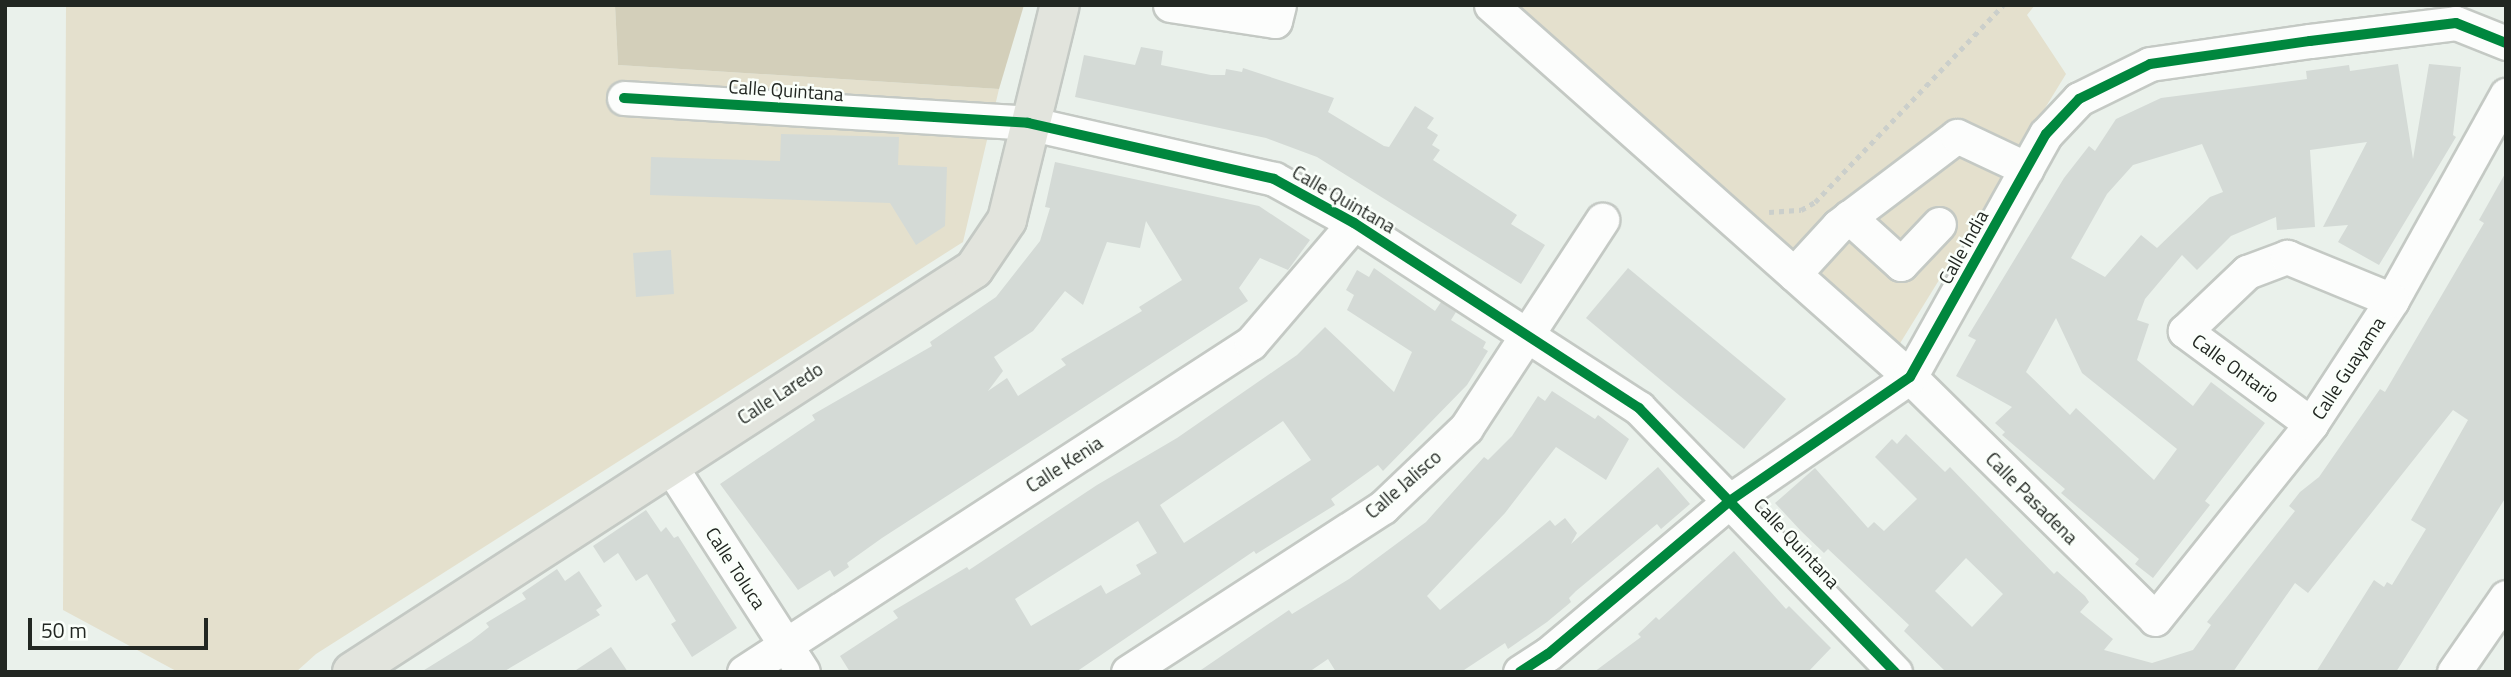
<!DOCTYPE html>
<html>
<head>
<meta charset="utf-8">
<style>
  body { margin:0 }
  #map { position:relative; width:2511px; height:677px; overflow:hidden; background:#eaf1eb; font-family:"Titillium Web",sans-serif }
  div>[style] { position:absolute }
  [style*='--x'] { left:calc(var(--x)*1px); top:calc(var(--y)*1px); width:calc(var(--w)*1px); rotate:calc(var(--a)*1deg) }
  .green>* { inset:0; background:#e4e0cd }
  .forest>* { inset:0; background:#d3cfba }
  .building>* { inset:0; background:#d4dad6 }
  .path>* { height:4.5px; margin-top:-2.25px; transform-origin:0; background:repeating-linear-gradient(90deg,#cbcfcb 0 5px,transparent 0 10px) }
  .roads { filter:drop-shadow(2px 0 #c4c9c4) drop-shadow(-2px 0 #c4c9c4) drop-shadow(0 2px #c4c9c4) drop-shadow(0 -2px #c4c9c4) }
  .minor>* { height:33px; margin:-16.5px; padding:0 16.5px; transform-origin:16.5px; border-radius:16.5px; background:#fcfdfc }
  .major>* { height:38px; margin:-19px; padding:0 19px; transform-origin:19px; border-radius:19px; background:#e2e4dd }
  .cycleway>* { height:10px; margin:-5px; padding:0 5px; transform-origin:5px; border-radius:5px; background:#00873e }
  span { translate:-50% -50%; white-space:nowrap; text-align:center; line-height:1.15; -webkit-text-stroke:5px #fafffa; paint-order:stroke }
  .street-label { font-size:19px; color:#222722 }
  .frame { position:absolute; inset:0; border:7px solid #222722; pointer-events:none }
  .scale { position:absolute; left:28px; top:618px; width:180px; height:32px; box-sizing:border-box; border:4px solid #222722; border-top:0; padding-left:9px; font-size:21px; line-height:24px; white-space:nowrap; color:#222722; -webkit-text-stroke:5px #fafffa; paint-order:stroke }
</style>
</head>
<body>
<div id="map">
  <div class="green">
    <i style="clip-path:polygon(66px 5px,615px 5px,618px 65px,999px 89px,963px 242px,316px 654px,296px 672px,178px 672px,63px 610px)"></i>
    <i style="clip-path:polygon(1515px 5px,2035px 5px,2027px 15px,2066px 74px,1899px 345px)"></i>
  </div>
  <div class="forest">
    <i style="clip-path:polygon(615px 5px,1024px 5px,999px 89px,618px 65px)"></i>
  </div>
  <div class="building">
    <i style="clip-path:polygon(1141px 47px,1163px 51px,1161px 65px,1211px 75px,1225px 75px,1226px 69px,1242px 72px,1243px 68px,1334px 98px,1328px 112px,1384px 146px,1389px 147px,1415px 106px,1434px 118px,1427px 128px,1438px 135px,1432px 145px,1440px 150px,1433px 160px,1517px 215px,1511px 224px,1545px 245px,1521px 284px,1317px 157px,1266px 138px,1075px 97px,1084px 55px,1135px 65px)"></i>
    <i style="clip-path:polygon(evenodd,2398px 64px,2413px 159px,2429px 64px,2461px 67px,2453px 135px,2456px 137px,2379px 265px,2338px 242px,2348px 225px,2323px 227px,2367px 142px,2310px 150px,2315px 227px,2277px 230px,2276px 217px,2231px 236px,2197px 270px,2182px 255px,2145px 299px,2137px 320px,2149px 324px,2137px 360px,2193px 406px,2211px 382px,2265px 423px,2205px 501px,2210px 505px,2153px 578px,2135px 564px,2139px 559px,2061px 493px,2065px 489px,2002px 435px,2005px 432px,1995px 423px,2012px 407px,1956px 376px,1976px 340px,1968px 336px,2064px 178px,2089px 146px,2095px 151px,2116px 119px,2161px 98px,2307px 79px,2306px 71px,2349px 65px,2350px 71px,2398px 64px,2202px 144px,2223px 192px,2210px 197px,2157px 248px,2141px 235px,2105px 277px,2071px 258px,2107px 194px,2133px 165px,2202px 144px,2398px 64px,2056px 318px,2082px 373px,2177px 449px,2154px 480px,2076px 408px,2070px 415px,2026px 372px,2056px 318px)"></i>
    <i style="clip-path:polygon(781px 134px,899px 137px,898px 165px,947px 167px,945px 226px,916px 245px,890px 203px,650px 195px,651px 157px,780px 161px)"></i>
    <i style="clip-path:polygon(evenodd,1055px 162px,1259px 206px,1310px 240px,1288px 270px,1260px 258px,1239px 288px,1248px 301px,882px 538px,847px 563px,849px 567px,834px 577px,830px 570px,798px 590px,720px 484px,815px 420px,812px 415px,932px 346px,930px 342px,996px 297px,1040px 241px,1050px 208px,1045px 207px,1055px 162px,1146px 221px,1182px 280px,1139px 307px,1142px 311px,1061px 359px,1066px 365px,1018px 396px,1007px 378px,988px 391px,1003px 371px,994px 357px,1033px 331px,1065px 291px,1083px 305px,1107px 242px,1140px 248px,1146px 221px)"></i>
    <i style="clip-path:polygon(evenodd,2506px 172px,2506px 497px,2396px 672px,2316px 672px,2374px 580px,2384px 587px,2387px 582px,2392px 585px,2426px 529px,2411px 520px,2468px 420px,2453px 410px,2308px 593px,2295px 583px,2233px 672px,1946px 672px,1904px 631px,1909px 625px,1828px 549px,1824px 553px,1801px 531px,1775px 503px,1815px 468px,1868px 528px,1874px 522px,1884px 531px,1917px 499px,1875px 457px,1892px 439px,1897px 444px,1906px 434px,1945px 472px,1950px 467px,2054px 574px,2057px 571px,2085px 596px,2089px 602px,2080px 612px,2113px 639px,2104px 650px,2152px 663px,2193px 650px,2211px 625px,2207px 622px,2295px 511px,2289px 506px,2300px 492px,2319px 477px,2380px 389px,2385px 392px,2484px 223px,2479px 220px,2506px 172px,1966px 558px,2003px 594px,1972px 627px,1935px 591px,1966px 558px)"></i>
    <i style="clip-path:polygon(671px 250px,674px 294px,636px 297px,633px 253px)"></i>
    <i style="clip-path:polygon(evenodd,1374px 268px,1435px 311px,1441px 302px,1456px 312px,1451px 320px,1486px 342px,1483px 348px,1488px 351px,1467px 385px,1383px 471px,1378px 465px,1331px 499px,1335px 505px,1256px 554px,1254px 551px,1076px 672px,850px 672px,840px 656px,898px 618px,893px 611px,967px 567px,969px 570px,1097px 485px,1177px 438px,1297px 355px,1325px 327px,1394px 392px,1412px 352px,1347px 310px,1354px 295px,1346px 290px,1357px 270px,1369px 277px,1374px 268px,1283px 421px,1311px 460px,1184px 543px,1160px 505px,1283px 421px,1374px 268px,1138px 521px,1157px 553px,1136px 565px,1141px 574px,1106px 594px,1101px 585px,1031px 626px,1015px 599px,1138px 521px)"></i>
    <i style="clip-path:polygon(1628px 268px,1786px 399px,1744px 449px,1586px 318px)"></i>
    <i style="clip-path:polygon(1552px 391px,1595px 419px,1598px 415px,1629px 439px,1606px 480px,1556px 447px,1505px 513px,1427px 596px,1440px 610px,1550px 520px,1555px 526px,1565px 518px,1577px 533px,1571px 544px,1658px 467px,1690px 504px,1661px 529px,1657px 524px,1576px 591px,1569px 598px,1571px 602px,1547px 622px,1508px 649px,1505px 643px,1461px 672px,1336px 672px,1328px 659px,1309px 672px,1198px 672px,1289px 610px,1292px 614px,1349px 579px,1426px 522px,1484px 457px,1488px 460px,1512px 436px,1538px 396px,1545px 401px)"></i>
    <i style="clip-path:polygon(646px 510px,661px 532px,666px 527px,674px 538px,678px 536px,737px 628px,692px 657px,671px 624px,676px 621px,647px 574px,636px 581px,618px 553px,604px 563px,593px 546px)"></i>
    <i style="clip-path:polygon(1734px 551px,1786px 609px,1789px 606px,1831px 648px,1808px 672px,1594px 672px,1641px 637px,1638px 634px,1656px 617px,1659px 620px)"></i>
    <i style="clip-path:polygon(557px 569px,565px 581px,579px 571px,602px 606px,596px 610px,600px 615px,503px 672px,421px 672px,471px 641px,489px 627px,486px 623px,526px 599px,522px 593px)"></i>
    <i style="clip-path:polygon(611px 647px,628px 672px,573px 672px)"></i>
  </div>
  <div class="path">
    <i style="--x:1769;--y:212;--w:32;--a:-4"></i>
    <i style="--x:1801;--y:210;--w:16;--a:-30"></i>
    <i style="--x:1815;--y:202;--w:272;--a:-46.3"></i>
  </div>
  <div class="roads">
    <div class="minor">
      <i style="--x:1170;--y:5;--w:106;--a:8.7"></i>
      <i style="--x:1275;--y:21;--w:16;--a:-76"></i>
      <i style="--x:1491;--y:5;--w:560;--a:41.6"></i>
      <i style="--x:1910;--y:377;--w:344;--a:44.6"></i>
      <i style="--x:2155;--y:619;--w:250;--a:-51.3"></i>
      <i style="--x:2311;--y:424;--w:148;--a:-56.8"></i>
      <i style="--x:2392;--y:300;--w:235;--a:-60.9"></i>
      <i style="--x:624;--y:98;--w:405;--a:3.5"></i>
      <i style="--x:1028;--y:123;--w:252;--a:12.8"></i>
      <i style="--x:1274;--y:179;--w:91;--a:28.8"></i>
      <i style="--x:1354;--y:223;--w:340;--a:33"></i>
      <i style="--x:1639;--y:408;--w:368;--a:45.9"></i>
      <i style="--x:1849;--y:217;--w:70;--a:42.1"></i>
      <i style="--x:1901;--y:264;--w:55;--a:-46.5"></i>
      <i style="--x:1794;--y:274;--w:65;--a:-47.5"></i>
      <i style="--x:1838;--y:226;--w:149;--a:-37.1"></i>
      <i style="--x:1957;--y:136;--w:77;--a:25.2"></i>
      <i style="--x:2311;--y:424;--w:157;--a:-143.6"></i>
      <i style="--x:2185;--y:331;--w:86;--a:-43.6"></i>
      <i style="--x:2247;--y:272;--w:43;--a:-20.6"></i>
      <i style="--x:2287;--y:257;--w:113;--a:22.3"></i>
      <i style="--x:669;--y:464;--w:247;--a:57.2"></i>
      <i style="--x:744;--y:672;--w:604;--a:-32.98"></i>
      <i style="--x:1251;--y:343;--w:158;--a:-49.4"></i>
      <i style="--x:1128;--y:672;--w:304;--a:-32.9"></i>
      <i style="--x:1383;--y:507;--w:115;--a:-43.6"></i>
      <i style="--x:1466;--y:428;--w:249;--a:-56.8"></i>
      <i style="--x:1520;--y:672;--w:33;--a:-33"></i>
      <i style="--x:1548;--y:654;--w:239;--a:-40.1"></i>
      <i style="--x:1731;--y:500;--w:217;--a:-34.5"></i>
      <i style="--x:1910;--y:377;--w:278;--a:-60.8"></i>
      <i style="--x:2046;--y:134;--w:48;--a:-46.7"></i>
      <i style="--x:2079;--y:99;--w:79;--a:-26.2"></i>
      <i style="--x:2150;--y:64;--w:162;--a:-8.2"></i>
      <i style="--x:2310;--y:41;--w:147;--a:-7"></i>
      <i style="--x:2456;--y:23;--w:54;--a:21.8"></i>
      <i style="--x:2454;--y:672;--w:91;--a:-55.3"></i>
    </div>
    <div class="major">
      <i style="--x:352;--y:672;--w:741;--a:-32.94"></i>
      <i style="--x:974;--y:269;--w:59;--a:-56"></i>
      <i style="--x:1007;--y:220;--w:221;--a:-76.2"></i>
    </div>
  </div>
  <div class="cycleway">
    <i style="--x:624;--y:98;--w:405;--a:3.5"></i>
    <i style="--x:1028;--y:123;--w:252;--a:12.8"></i>
    <i style="--x:1274;--y:179;--w:91;--a:28.8"></i>
    <i style="--x:1354;--y:223;--w:340;--a:33"></i>
    <i style="--x:1639;--y:408;--w:368;--a:45.9"></i>
    <i style="--x:1520;--y:672;--w:33;--a:-33"></i>
    <i style="--x:1548;--y:654;--w:239;--a:-40.1"></i>
    <i style="--x:1731;--y:500;--w:217;--a:-34.5"></i>
    <i style="--x:1910;--y:377;--w:278;--a:-60.8"></i>
    <i style="--x:2046;--y:134;--w:48;--a:-46.7"></i>
    <i style="--x:2079;--y:99;--w:79;--a:-26.2"></i>
    <i style="--x:2150;--y:64;--w:162;--a:-8.2"></i>
    <i style="--x:2310;--y:41;--w:147;--a:-7"></i>
    <i style="--x:2456;--y:23;--w:54;--a:21.8"></i>
  </div>
  <div class="street-label">
    <span style="left:786px;top:90px;rotate:4deg">Calle Quintana</span>
    <span style="left:1344px;top:199px;rotate:30deg">Calle Quintana</span>
    <span style="left:1963px;top:247px;rotate:-61deg">Calle India</span>
    <span style="left:2236px;top:368px;rotate:36deg">Calle Ontario</span>
    <span style="left:2348px;top:368px;rotate:-57deg">Calle Guayama</span>
    <span style="left:780px;top:393px;rotate:-33deg">Calle Laredo</span>
    <span style="left:1064px;top:464px;rotate:-33deg">Calle Kenia</span>
    <span style="left:1403px;top:484px;rotate:-41deg">Calle Jalisco</span>
    <span style="left:2032px;top:498px;rotate:45deg">Calle Pasadena</span>
    <span style="left:1797px;top:543px;rotate:47deg">Calle Quintana</span>
    <span style="left:736px;top:568px;rotate:57deg">Calle Toluca</span>
  </div>
  <div class="frame"></div>
  <div class="scale">50 m</div>
</div>
</body>
</html>
